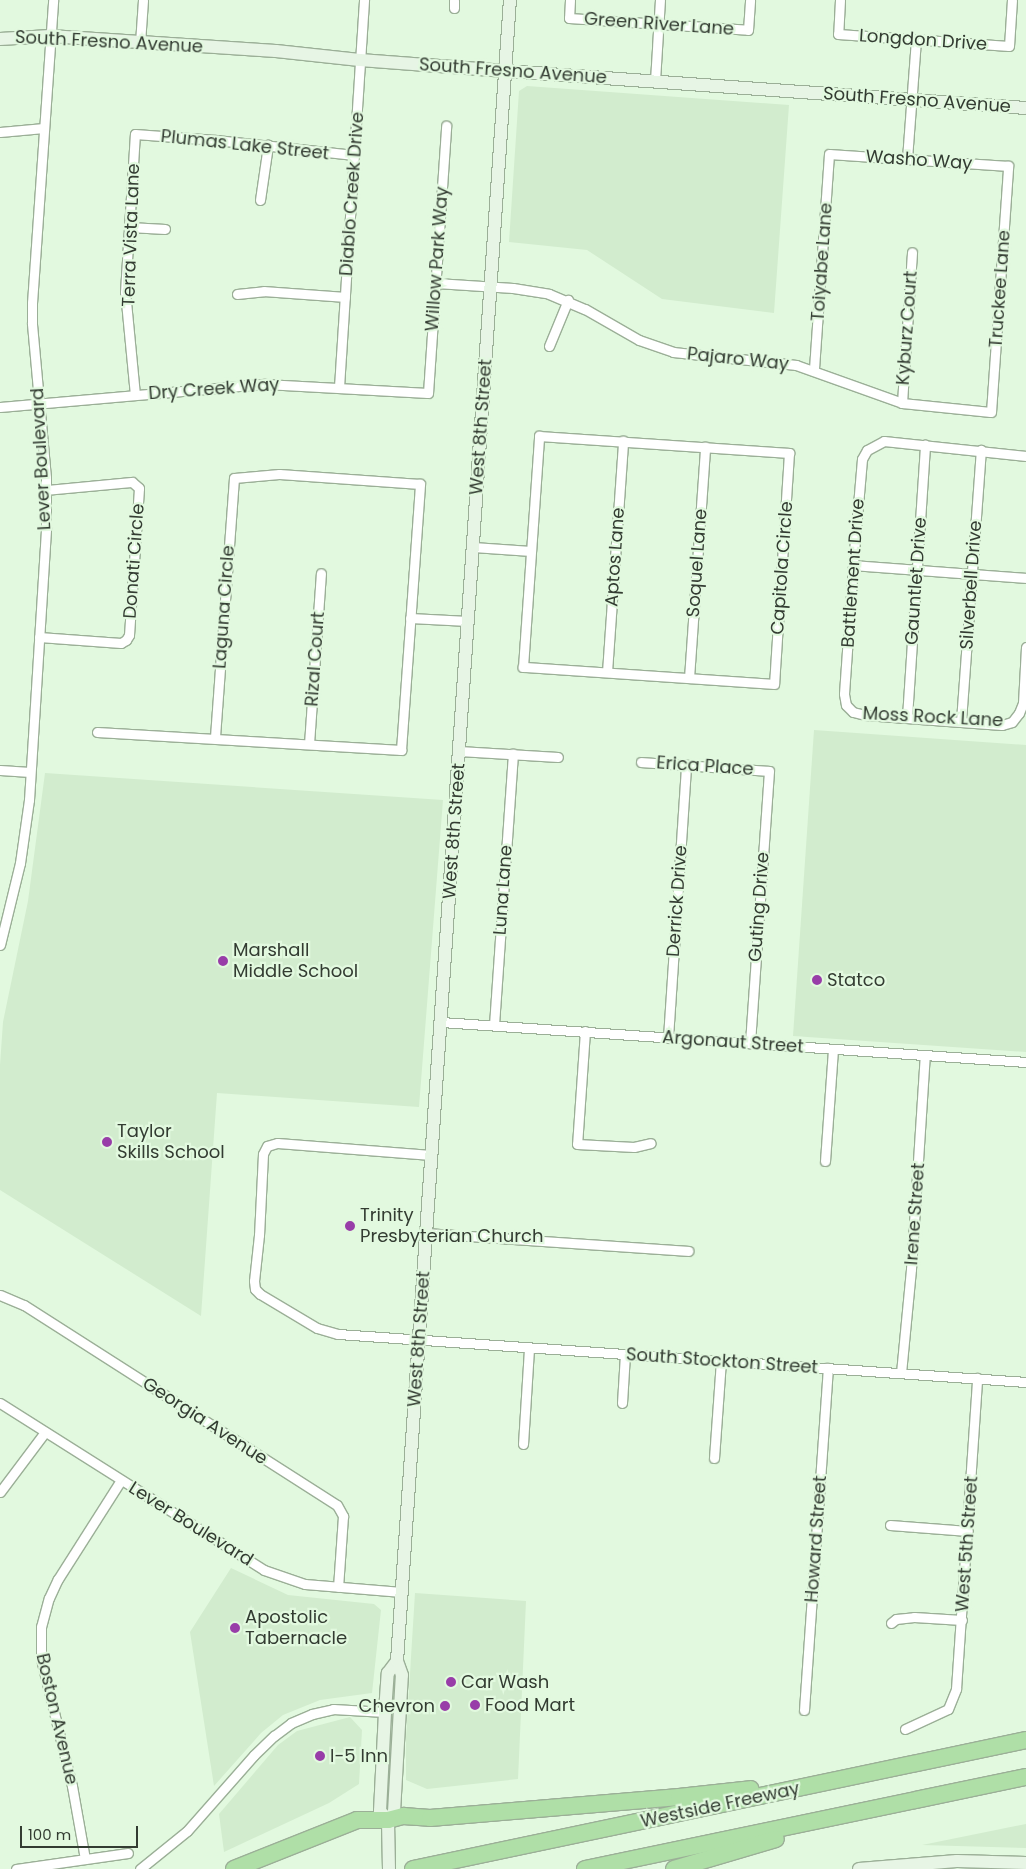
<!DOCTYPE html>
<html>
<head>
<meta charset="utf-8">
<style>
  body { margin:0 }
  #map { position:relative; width:1026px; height:1869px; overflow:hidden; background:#e2f9df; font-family:Poppins,sans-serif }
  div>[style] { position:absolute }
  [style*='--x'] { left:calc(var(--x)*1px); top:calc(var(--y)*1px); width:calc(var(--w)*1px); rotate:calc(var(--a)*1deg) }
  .built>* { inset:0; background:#d2ecce }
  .roads { filter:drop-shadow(1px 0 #9baf97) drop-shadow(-1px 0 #9baf97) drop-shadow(0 1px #9baf97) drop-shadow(0 -1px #9baf97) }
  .street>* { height:9px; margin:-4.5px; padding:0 4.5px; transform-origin:4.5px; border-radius:4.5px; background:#fff }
  .secondary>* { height:12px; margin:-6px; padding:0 6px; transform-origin:6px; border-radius:6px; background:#e7f5e5 }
  .highway>* { height:16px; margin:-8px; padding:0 8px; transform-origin:8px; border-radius:8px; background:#afdfa7 }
  .dots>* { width:14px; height:14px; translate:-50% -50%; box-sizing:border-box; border:2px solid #e2f9df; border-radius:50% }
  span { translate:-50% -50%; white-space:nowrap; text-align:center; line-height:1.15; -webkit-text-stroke:4.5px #e2f9df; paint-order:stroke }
  .street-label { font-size:18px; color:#333c32 }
  .poi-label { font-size:18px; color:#333c32 }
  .left { translate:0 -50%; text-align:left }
  .right { translate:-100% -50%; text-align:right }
  .scale { position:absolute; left:20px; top:1826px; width:118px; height:22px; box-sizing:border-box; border:2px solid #333c32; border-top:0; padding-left:6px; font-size:15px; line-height:18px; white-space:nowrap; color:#333c32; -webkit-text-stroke:4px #e2f9df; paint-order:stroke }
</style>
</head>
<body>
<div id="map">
  <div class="built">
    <i style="clip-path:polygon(527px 86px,789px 105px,774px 313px,662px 299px,587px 250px,509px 242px,519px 91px)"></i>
    <i style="clip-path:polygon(814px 730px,1026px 745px,1026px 1052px,793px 1036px)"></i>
    <i style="clip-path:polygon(45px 773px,443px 800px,419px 1107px,217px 1093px,201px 1316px,0 1190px,0 1065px,3px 1022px,28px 901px)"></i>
    <i style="clip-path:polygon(231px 1568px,288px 1595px,374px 1604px,381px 1610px,372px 1693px,320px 1700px,283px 1715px,261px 1733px,214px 1786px,190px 1632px)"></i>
    <i style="clip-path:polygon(415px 1593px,526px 1601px,518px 1779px,427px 1789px,406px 1780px,406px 1738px)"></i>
    <i style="clip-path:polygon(350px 1717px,362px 1730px,359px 1784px,329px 1803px,224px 1852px,219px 1814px,278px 1745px,297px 1731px)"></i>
    <i style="clip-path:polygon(1026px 1824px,1026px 1848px,922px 1845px)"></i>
  </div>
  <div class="roads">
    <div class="street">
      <i style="--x:570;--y:0;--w:18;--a:93"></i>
      <i style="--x:569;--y:18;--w:179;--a:3.8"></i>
      <i style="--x:748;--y:30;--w:30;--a:-86"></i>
      <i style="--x:840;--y:0;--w:34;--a:93"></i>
      <i style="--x:838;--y:34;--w:171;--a:4"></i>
      <i style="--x:1009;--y:46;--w:46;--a:-86.3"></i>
      <i style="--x:454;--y:8;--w:8;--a:-90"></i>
      <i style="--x:140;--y:43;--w:43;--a:-86"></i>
      <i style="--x:655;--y:81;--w:81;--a:-86.5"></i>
      <i style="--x:0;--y:132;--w:44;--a:-5.2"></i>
      <i style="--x:907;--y:159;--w:119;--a:-85.7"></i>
      <i style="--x:260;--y:200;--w:56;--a:-81.7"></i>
      <i style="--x:129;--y:227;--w:36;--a:3"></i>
      <i style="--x:436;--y:283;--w:77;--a:3.7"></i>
      <i style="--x:513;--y:288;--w:36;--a:9"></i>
      <i style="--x:549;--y:294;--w:39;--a:23"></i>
      <i style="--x:585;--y:309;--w:62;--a:29.9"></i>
      <i style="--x:639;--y:340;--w:36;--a:19"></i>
      <i style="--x:673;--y:352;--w:124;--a:6"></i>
      <i style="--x:796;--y:365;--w:113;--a:19.7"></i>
      <i style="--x:902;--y:403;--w:89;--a:5.8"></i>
      <i style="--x:991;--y:412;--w:247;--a:-86"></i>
      <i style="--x:1008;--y:166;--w:179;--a:-176.2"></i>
      <i style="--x:829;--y:154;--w:217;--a:94"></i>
      <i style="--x:237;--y:294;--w:27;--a:-6"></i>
      <i style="--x:264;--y:291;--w:81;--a:4.2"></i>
      <i style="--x:549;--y:346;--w:50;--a:-67.6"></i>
      <i style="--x:339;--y:387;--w:388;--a:-86.3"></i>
      <i style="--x:135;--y:395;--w:103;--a:-95.5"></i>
      <i style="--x:125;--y:292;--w:158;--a:-86.4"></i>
      <i style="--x:135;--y:134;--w:81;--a:4.2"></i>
      <i style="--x:216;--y:140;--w:139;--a:6.2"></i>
      <i style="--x:902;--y:403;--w:151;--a:-86.2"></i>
      <i style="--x:0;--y:407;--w:266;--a:-5"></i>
      <i style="--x:265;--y:384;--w:163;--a:3.2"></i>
      <i style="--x:428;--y:393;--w:268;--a:-86.1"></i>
      <i style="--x:539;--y:436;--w:251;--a:3.9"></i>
      <i style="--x:789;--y:453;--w:231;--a:93.7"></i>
      <i style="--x:774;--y:684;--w:252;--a:-176.1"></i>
      <i style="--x:523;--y:667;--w:232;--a:-86"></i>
      <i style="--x:1026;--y:456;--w:143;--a:-174"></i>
      <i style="--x:884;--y:441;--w:19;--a:152"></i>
      <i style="--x:867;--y:450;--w:10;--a:119"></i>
      <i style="--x:862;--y:459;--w:106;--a:94.9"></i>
      <i style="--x:853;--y:565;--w:129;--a:94"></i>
      <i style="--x:844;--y:694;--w:11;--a:80"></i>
      <i style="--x:846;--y:705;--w:10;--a:45"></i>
      <i style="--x:853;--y:712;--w:12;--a:14"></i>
      <i style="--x:865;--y:715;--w:137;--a:4.2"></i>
      <i style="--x:1002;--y:725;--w:10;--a:-17"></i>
      <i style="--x:1012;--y:722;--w:11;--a:-52"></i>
      <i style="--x:1019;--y:713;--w:11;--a:-68"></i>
      <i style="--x:1023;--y:703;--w:56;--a:-86.9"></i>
      <i style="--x:473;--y:547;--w:58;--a:3.9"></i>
      <i style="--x:853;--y:565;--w:173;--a:4.3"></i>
      <i style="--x:410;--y:618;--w:58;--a:3"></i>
      <i style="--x:39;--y:637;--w:82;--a:4.2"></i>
      <i style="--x:121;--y:643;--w:6;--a:-31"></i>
      <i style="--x:126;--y:640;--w:6;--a:-59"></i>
      <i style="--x:129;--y:635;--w:147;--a:-86.1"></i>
      <i style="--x:139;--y:488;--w:9;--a:-139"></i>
      <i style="--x:132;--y:482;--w:86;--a:174.7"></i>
      <i style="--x:607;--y:672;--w:232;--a:-86"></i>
      <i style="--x:689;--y:678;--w:232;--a:-86"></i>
      <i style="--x:907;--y:717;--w:273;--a:-86.2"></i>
      <i style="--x:961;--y:721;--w:272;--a:-85.8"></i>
      <i style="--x:97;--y:732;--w:305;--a:3.4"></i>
      <i style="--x:401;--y:750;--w:267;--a:-85.9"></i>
      <i style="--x:420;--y:484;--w:141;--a:-175.9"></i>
      <i style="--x:279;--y:474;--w:45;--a:174.9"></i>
      <i style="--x:234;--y:478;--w:261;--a:94.2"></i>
      <i style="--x:309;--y:744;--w:171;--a:-86"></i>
      <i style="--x:459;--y:751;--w:99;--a:3.5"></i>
      <i style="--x:641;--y:762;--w:128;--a:4"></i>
      <i style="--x:769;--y:771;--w:273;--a:94"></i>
      <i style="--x:0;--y:770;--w:30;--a:4"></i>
      <i style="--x:0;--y:945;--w:84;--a:-76.3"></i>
      <i style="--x:20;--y:863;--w:64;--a:-81.9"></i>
      <i style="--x:29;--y:800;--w:273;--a:-86.4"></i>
      <i style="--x:46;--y:528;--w:50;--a:-90"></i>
      <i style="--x:46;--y:478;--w:156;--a:-95.2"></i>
      <i style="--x:32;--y:323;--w:20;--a:-90"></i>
      <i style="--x:32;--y:303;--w:304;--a:-86"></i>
      <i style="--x:441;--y:1022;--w:586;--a:3.91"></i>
      <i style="--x:494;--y:1025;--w:272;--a:-86"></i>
      <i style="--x:585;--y:1031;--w:113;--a:94"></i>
      <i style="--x:577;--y:1144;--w:57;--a:3"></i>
      <i style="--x:634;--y:1147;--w:17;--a:-13"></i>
      <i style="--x:668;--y:1038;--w:274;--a:-86.2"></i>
      <i style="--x:431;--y:1155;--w:154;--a:-175.5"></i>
      <i style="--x:277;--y:1143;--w:10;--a:163"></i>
      <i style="--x:267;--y:1146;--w:9;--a:117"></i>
      <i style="--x:263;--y:1154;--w:81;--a:92.8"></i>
      <i style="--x:259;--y:1235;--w:46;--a:96.2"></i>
      <i style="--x:254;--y:1281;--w:8;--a:83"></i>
      <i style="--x:255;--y:1289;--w:7;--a:45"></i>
      <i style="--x:260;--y:1294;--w:66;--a:30.8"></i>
      <i style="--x:317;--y:1328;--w:22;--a:16"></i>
      <i style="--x:338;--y:1334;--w:690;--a:3.99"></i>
      <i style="--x:825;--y:1161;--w:112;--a:-85.9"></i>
      <i style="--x:426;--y:1233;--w:263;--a:3.9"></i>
      <i style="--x:0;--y:1295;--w:26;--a:23"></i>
      <i style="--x:24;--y:1305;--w:371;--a:32.6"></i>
      <i style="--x:337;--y:1505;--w:13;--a:61"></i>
      <i style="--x:343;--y:1516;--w:71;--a:94"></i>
      <i style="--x:901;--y:1373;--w:104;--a:-84.5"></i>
      <i style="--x:911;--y:1269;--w:214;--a:-86.3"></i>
      <i style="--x:0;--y:1403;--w:312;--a:32.3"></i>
      <i style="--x:264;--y:1570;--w:43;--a:18.9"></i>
      <i style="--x:305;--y:1584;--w:97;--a:4.7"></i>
      <i style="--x:622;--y:1403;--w:49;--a:-86.5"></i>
      <i style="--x:523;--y:1444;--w:96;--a:-86.4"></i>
      <i style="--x:714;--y:1458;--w:97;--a:-85.9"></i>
      <i style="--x:0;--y:1492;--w:75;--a:-53.1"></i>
      <i style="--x:890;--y:1525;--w:78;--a:4.4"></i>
      <i style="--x:891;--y:1623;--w:6;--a:-39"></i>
      <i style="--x:896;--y:1619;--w:18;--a:-6"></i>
      <i style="--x:914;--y:1617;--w:48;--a:3.6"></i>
      <i style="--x:804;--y:1710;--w:343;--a:-86"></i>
      <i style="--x:905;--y:1729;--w:47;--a:-24.9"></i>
      <i style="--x:948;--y:1709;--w:22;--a:-68"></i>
      <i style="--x:956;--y:1689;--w:312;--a:-86.1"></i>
      <i style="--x:85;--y:1859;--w:74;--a:-100.1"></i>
      <i style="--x:72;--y:1786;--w:131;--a:-103.7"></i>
      <i style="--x:41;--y:1659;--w:32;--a:-90"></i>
      <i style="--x:41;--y:1627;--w:30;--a:-75"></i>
      <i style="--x:49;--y:1598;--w:21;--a:-65"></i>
      <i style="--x:58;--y:1579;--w:117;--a:-57.5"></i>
      <i style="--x:16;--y:1869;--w:113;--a:-8.1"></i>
      <i style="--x:140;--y:1869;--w:60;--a:-39"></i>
      <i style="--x:187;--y:1831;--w:101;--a:-48.6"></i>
      <i style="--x:254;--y:1755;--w:28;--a:-44"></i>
      <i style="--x:274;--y:1736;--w:21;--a:-37"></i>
      <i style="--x:291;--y:1723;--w:23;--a:-23"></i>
      <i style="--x:312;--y:1714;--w:22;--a:-13"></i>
      <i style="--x:333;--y:1709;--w:52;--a:3.3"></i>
    </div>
    <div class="secondary">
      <i style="--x:0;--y:39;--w:50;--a:-3.4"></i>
      <i style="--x:50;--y:36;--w:226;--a:3.8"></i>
      <i style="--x:276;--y:51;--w:84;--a:6.1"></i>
      <i style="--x:360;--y:60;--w:146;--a:4.3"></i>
      <i style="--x:506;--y:71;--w:521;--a:4.07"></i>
      <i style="--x:388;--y:1820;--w:12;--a:-132"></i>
      <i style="--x:380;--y:1811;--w:99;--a:-87.1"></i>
      <i style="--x:385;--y:1712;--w:39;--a:-86"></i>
      <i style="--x:388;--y:1673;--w:15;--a:-53"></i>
      <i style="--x:389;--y:1869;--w:49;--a:-91.2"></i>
      <i style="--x:388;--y:1820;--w:10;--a:-53"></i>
      <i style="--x:394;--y:1812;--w:137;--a:-86.7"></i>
      <i style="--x:402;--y:1675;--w:15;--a:-110"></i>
      <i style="--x:397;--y:1661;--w:1665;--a:-86.11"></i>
      <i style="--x:859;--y:1869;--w:98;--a:-4.7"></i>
      <i style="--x:957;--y:1861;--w:69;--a:1.7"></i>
    </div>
    <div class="highway">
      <i style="--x:234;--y:1869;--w:132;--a:-21.7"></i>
      <i style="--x:357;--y:1820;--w:31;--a:0"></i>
      <i style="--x:388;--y:1820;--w:16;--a:-15"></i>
      <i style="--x:403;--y:1816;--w:27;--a:4"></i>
      <i style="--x:430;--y:1818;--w:250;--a:-4.8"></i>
      <i style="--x:679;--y:1797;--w:72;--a:-6.3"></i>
      <i style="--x:413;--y:1869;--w:626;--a:-11.88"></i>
      <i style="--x:585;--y:1869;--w:450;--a:-11.8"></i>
      <i style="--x:674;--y:1869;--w:106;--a:-16.4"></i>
    </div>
  </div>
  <div class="dots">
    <i style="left:223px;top:961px;background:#983da8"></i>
    <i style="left:817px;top:980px;background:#983da8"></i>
    <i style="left:107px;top:1142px;background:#983da8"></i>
    <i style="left:350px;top:1226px;background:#983da8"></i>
    <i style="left:235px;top:1628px;background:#983da8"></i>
    <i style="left:451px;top:1682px;background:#983da8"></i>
    <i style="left:475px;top:1705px;background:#983da8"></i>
    <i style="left:445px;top:1706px;background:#983da8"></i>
    <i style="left:320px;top:1756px;background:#983da8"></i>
  </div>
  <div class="street-label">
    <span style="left:659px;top:24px;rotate:4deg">Green River Lane</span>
    <span style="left:923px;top:40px;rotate:4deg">Longdon Drive</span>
    <span style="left:109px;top:42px;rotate:3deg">South Fresno Avenue</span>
    <span style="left:513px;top:71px;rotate:4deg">South Fresno Avenue</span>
    <span style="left:917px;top:100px;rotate:4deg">South Fresno Avenue</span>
    <span style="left:245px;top:145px;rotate:6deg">Plumas Lake Street</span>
    <span style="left:919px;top:160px;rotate:4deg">Washo Way</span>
    <span style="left:352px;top:194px;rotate:-86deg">Diablo Creek Drive</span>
    <span style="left:131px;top:235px;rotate:-88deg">Terra Vista Lane</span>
    <span style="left:437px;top:259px;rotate:-86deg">Willow Park Way</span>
    <span style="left:822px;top:262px;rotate:-86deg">Toiyabe Lane</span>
    <span style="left:1000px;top:289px;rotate:-86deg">Truckee Lane</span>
    <span style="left:907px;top:328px;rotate:-86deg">Kyburz Court</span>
    <span style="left:738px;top:359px;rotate:6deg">Pajaro Way</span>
    <span style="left:214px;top:389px;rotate:-4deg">Dry Creek Way</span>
    <span style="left:481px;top:427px;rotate:-86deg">West 8th Street</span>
    <span style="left:41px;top:459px;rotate:-93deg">Lever Boulevard</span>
    <span style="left:615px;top:557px;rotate:-86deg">Aptos Lane</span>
    <span style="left:134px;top:561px;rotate:-86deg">Donati Circle</span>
    <span style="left:697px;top:563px;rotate:-86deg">Soquel Lane</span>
    <span style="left:782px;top:568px;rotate:-86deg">Capitola Circle</span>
    <span style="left:853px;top:573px;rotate:-86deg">Battlement Drive</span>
    <span style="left:916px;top:581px;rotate:-86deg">Gauntlet Drive</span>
    <span style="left:971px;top:585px;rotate:-86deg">Silverbell Drive</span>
    <span style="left:224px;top:607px;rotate:-86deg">Laguna Circle</span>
    <span style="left:315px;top:659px;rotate:-86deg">Rizal Court</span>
    <span style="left:933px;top:717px;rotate:3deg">Moss Rock Lane</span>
    <span style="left:705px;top:766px;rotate:4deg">Erica Place</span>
    <span style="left:454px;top:831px;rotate:-86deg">West 8th Street</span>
    <span style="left:503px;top:890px;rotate:-86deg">Luna Lane</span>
    <span style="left:677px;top:901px;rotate:-86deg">Derrick Drive</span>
    <span style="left:759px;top:907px;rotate:-86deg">Guting Drive</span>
    <span style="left:733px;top:1042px;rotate:4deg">Argonaut Street</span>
    <span style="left:915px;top:1214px;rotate:-86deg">Irene Street</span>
    <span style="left:419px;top:1339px;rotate:-86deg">West 8th Street</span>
    <span style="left:722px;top:1361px;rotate:4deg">South Stockton Street</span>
    <span style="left:205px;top:1421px;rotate:33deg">Georgia Avenue</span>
    <span style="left:191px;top:1524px;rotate:32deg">Lever Boulevard</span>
    <span style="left:816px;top:1539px;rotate:-86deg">Howard Street</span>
    <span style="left:967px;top:1544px;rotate:-86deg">West 5th Street</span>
    <span style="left:57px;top:1719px;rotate:77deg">Boston Avenue</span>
    <span style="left:720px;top:1805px;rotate:-12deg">Westside Freeway</span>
  </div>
  <div class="poi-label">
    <span class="left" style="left:233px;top:961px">Marshall<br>Middle School</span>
    <span class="left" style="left:827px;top:980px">Statco</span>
    <span class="left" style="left:117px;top:1142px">Taylor<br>Skills School</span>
    <span class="left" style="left:360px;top:1226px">Trinity<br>Presbyterian Church</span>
    <span class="left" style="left:245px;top:1628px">Apostolic<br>Tabernacle</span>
    <span class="left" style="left:461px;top:1682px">Car Wash</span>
    <span class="left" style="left:485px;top:1705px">Food Mart</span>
    <span class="right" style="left:435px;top:1706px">Chevron</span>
    <span class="left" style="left:330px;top:1756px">I-5 Inn</span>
  </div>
  <div class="scale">100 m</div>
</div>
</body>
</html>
